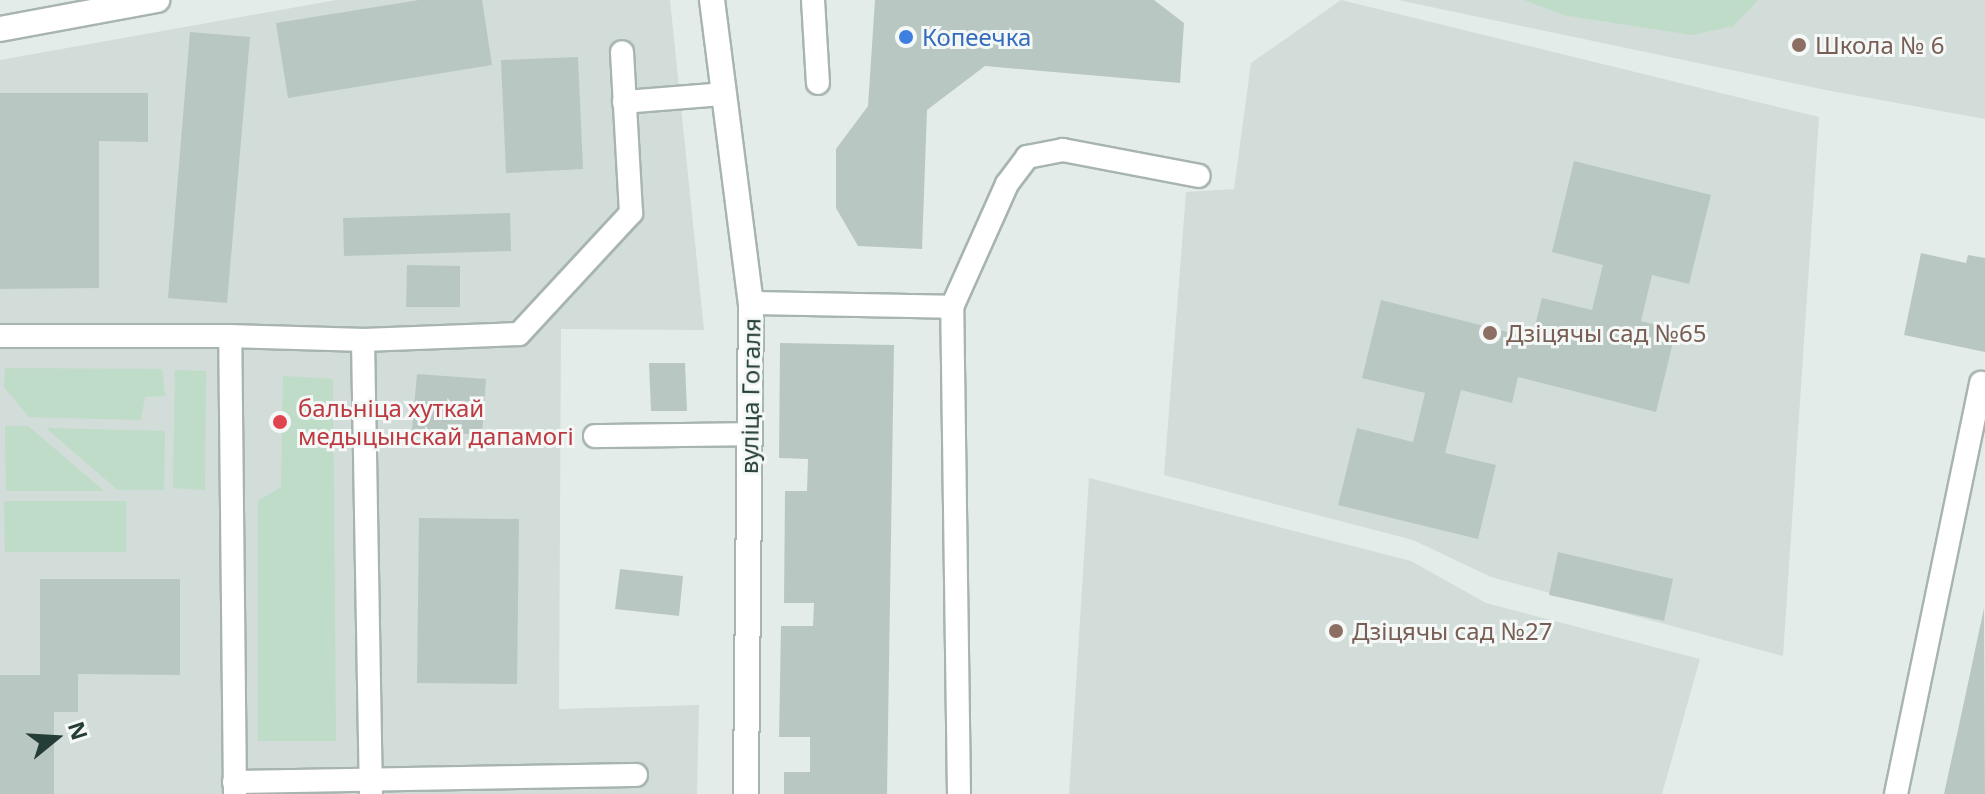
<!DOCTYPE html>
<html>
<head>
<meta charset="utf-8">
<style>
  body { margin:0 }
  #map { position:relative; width:1985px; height:794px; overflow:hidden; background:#e4ece9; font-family:"Noto Sans",sans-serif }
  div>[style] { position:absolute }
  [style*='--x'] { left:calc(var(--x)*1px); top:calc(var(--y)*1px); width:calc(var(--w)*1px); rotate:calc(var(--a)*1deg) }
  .built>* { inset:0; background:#d2dcd8 }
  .green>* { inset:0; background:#bfdcc8 }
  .building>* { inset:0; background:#b9c7c2 }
  .roads { filter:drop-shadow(2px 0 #a7b4b0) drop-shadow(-2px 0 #a7b4b0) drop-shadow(0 2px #a7b4b0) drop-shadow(0 -2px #a7b4b0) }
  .lane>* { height:22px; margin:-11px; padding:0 11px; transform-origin:11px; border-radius:11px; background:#fff }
  .street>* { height:24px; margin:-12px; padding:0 12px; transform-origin:12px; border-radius:12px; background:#fff }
  .secondary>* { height:24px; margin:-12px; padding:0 12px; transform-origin:12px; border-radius:12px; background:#fff }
  .dots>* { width:22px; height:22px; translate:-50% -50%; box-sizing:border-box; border:4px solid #f4f9f7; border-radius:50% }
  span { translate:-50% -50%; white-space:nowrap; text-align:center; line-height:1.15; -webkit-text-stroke:6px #f4f9f7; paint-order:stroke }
  .shop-label { font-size:24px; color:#366cbe }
  .left { translate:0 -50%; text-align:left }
  .education-label { font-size:24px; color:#785e54 }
  .street-label { font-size:24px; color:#253d37 }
  .health-label { font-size:24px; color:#be3a42 }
  .north { position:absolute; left:16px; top:698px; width:80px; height:80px; -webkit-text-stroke:6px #f4f9f7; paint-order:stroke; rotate:72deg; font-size:22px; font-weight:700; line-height:32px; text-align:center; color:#253d37 }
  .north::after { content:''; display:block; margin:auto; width:28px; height:36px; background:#253d37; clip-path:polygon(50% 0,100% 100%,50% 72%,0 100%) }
</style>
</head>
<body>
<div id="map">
  <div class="built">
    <i style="clip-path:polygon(336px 0,670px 0,704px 330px,561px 329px,559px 709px,699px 705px,697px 794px,0 794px,0 60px)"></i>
    <i style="clip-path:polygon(1341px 0,1819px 117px,1783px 656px,1491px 577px,1413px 540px,1164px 475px,1186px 192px,1234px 189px,1251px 63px)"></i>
    <i style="clip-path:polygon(1398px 0,1985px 0,1985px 119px,1826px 90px)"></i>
    <i style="clip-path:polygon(1089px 478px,1411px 561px,1486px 603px,1700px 659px,1662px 794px,1069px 794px)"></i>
  </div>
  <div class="green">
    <i style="clip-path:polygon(1524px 0,1758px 0,1733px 26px,1692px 35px,1563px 15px)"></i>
    <i style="clip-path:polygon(5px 368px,162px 369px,165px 396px,145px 397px,141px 420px,29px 417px,4px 387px)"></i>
    <i style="clip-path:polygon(175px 370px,206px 371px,205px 490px,173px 488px)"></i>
    <i style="clip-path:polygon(283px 376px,333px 379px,336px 741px,258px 741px,258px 501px,281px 487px)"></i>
    <i style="clip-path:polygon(5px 426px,28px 426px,104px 491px,6px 491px)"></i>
    <i style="clip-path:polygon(46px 428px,165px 431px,164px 490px,118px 490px)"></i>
    <i style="clip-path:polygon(4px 501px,126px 501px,126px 552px,5px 552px)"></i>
  </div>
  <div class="building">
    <i style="clip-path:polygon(419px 0,482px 0,492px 65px,288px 98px,276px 23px)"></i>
    <i style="clip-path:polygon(875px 0,1154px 0,1184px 23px,1180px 83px,985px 66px,927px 110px,922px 249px,858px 246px,836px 208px,836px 149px,868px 106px)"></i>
    <i style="clip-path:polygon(190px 32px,250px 37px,227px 303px,168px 298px)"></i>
    <i style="clip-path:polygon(578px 57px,583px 169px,506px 173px,501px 60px)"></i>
    <i style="clip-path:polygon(0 93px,148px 93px,148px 142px,99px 141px,99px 288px,0 289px)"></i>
    <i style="clip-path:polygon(1574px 161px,1711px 195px,1689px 284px,1652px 275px,1641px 321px,1676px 330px,1656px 412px,1518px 377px,1512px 403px,1461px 390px,1445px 453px,1496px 465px,1478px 539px,1338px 505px,1357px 428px,1413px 442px,1425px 393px,1362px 378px,1381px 300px,1532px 338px,1542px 298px,1592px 310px,1603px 265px,1552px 252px)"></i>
    <i style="clip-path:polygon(510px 213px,511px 251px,344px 256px,343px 218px)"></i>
    <i style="clip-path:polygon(1921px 253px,1966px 263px,1968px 255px,1985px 258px,1985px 352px,1904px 335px)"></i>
    <i style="clip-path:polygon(407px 265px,460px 266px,460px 307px,406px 307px)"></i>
    <i style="clip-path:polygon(780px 343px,894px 345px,887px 794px,784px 794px,784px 772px,810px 772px,810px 737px,779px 737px,781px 626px,813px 626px,814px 603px,784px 603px,785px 491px,807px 491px,808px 459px,779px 458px)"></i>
    <i style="clip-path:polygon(649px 363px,685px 363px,687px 411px,651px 411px)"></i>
    <i style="clip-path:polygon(417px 374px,486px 379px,482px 435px,412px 430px)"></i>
    <i style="clip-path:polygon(419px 518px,519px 519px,517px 684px,417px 683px)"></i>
    <i style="clip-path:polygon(1558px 552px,1673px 579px,1664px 621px,1549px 595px)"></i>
    <i style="clip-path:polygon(620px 569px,683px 576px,679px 616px,615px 609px)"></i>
    <i style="clip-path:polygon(40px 579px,180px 579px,180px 675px,78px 674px,78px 712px,54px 712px,54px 794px,0 794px,0 675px,40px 675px)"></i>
    <i style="clip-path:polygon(1984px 608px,1985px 794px,1944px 794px,1964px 702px)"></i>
  </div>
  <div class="roads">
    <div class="lane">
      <i style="--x:813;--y:0;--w:83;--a:86.6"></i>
      <i style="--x:624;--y:102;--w:100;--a:-4.6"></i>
      <i style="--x:751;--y:303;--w:201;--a:1.1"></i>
      <i style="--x:0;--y:336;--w:230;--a:0"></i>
      <i style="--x:363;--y:340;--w:156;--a:-2.2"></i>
      <i style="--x:519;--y:334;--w:165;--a:-47.2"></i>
      <i style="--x:631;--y:213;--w:161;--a:-93.2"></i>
      <i style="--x:595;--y:436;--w:155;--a:-0.7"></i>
      <i style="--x:234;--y:782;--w:402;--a:-1"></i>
      <i style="--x:235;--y:794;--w:458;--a:-90.6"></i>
      <i style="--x:230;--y:336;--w:133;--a:1.7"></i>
      <i style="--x:363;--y:340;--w:454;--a:89"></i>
      <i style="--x:959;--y:794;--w:487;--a:-90.8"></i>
      <i style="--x:952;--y:307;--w:135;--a:-65.9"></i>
      <i style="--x:1007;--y:184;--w:34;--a:-53"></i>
      <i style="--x:1027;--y:157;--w:37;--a:-11"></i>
      <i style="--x:1063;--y:150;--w:138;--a:10.8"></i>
      <i style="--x:1896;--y:794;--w:420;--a:-78.3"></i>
    </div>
    <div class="street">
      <i style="--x:0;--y:29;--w:160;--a:-10.5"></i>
    </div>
    <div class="secondary">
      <i style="--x:712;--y:0;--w:305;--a:82.7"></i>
      <i style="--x:751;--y:303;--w:491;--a:90.6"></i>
    </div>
  </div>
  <div class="dots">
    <i style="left:906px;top:37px;background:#3f7fe0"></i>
    <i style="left:1799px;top:45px;background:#8d6e63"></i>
    <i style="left:1490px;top:333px;background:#8d6e63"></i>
    <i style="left:280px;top:422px;background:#e0444e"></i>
    <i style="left:1336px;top:631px;background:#8d6e63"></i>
  </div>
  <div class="shop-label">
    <span class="left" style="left:922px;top:37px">Копеечка</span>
  </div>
  <div class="education-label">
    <span class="left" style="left:1815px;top:45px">Школа № 6</span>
    <span class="left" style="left:1506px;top:333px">Дзіцячы сад №65</span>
    <span class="left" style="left:1352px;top:631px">Дзіцячы сад №27</span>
  </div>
  <div class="street-label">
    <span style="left:750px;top:396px;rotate:-89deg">вуліца Гогаля</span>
  </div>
  <div class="health-label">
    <span class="left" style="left:298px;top:422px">бальніца хуткай<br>медыцынскай дапамогі</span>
  </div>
  <div class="north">N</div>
</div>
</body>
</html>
